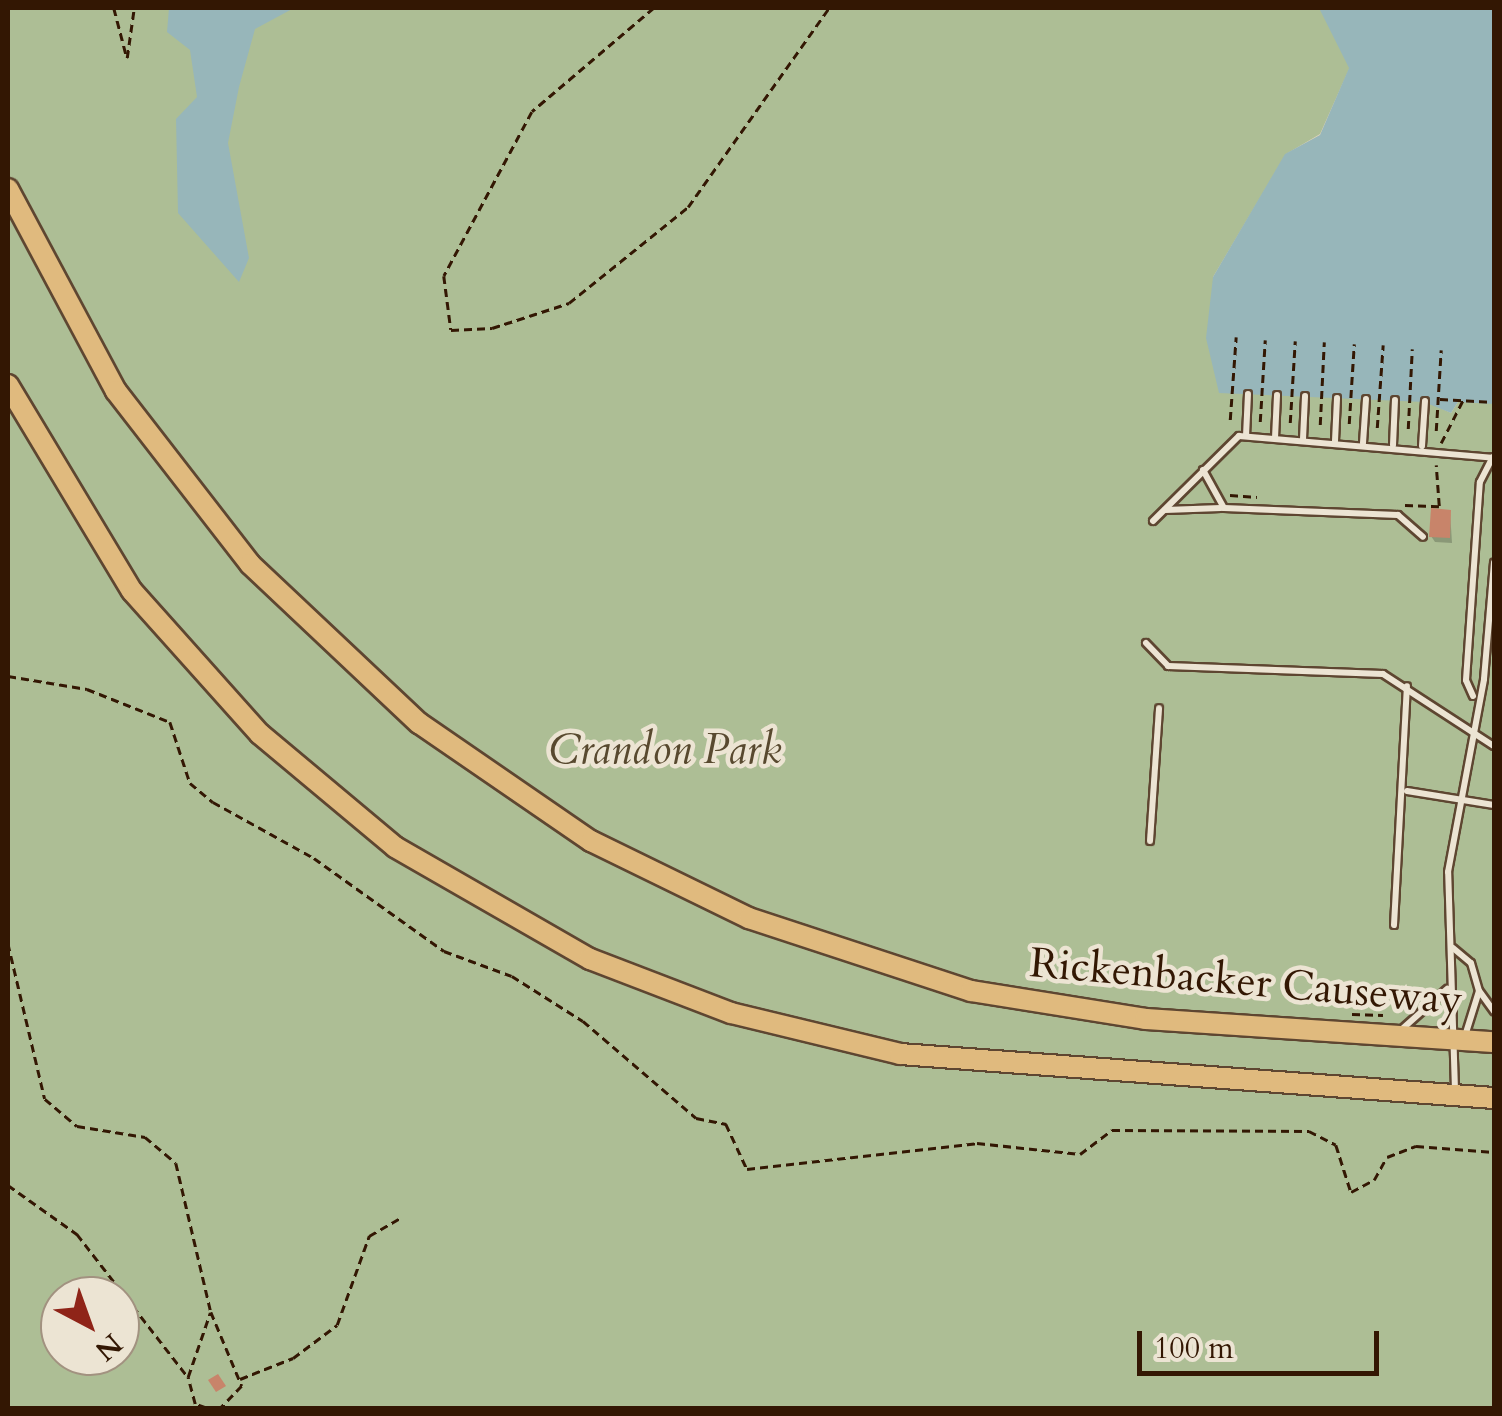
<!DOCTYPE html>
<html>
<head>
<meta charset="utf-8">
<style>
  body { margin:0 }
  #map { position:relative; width:1502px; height:1416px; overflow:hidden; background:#e1d5bc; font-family:Cardo,serif }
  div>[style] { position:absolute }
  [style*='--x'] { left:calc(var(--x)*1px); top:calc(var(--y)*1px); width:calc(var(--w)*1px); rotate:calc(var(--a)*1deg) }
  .green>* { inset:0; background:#adbe95 }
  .water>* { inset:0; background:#97b6ba }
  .shadow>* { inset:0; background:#0003 }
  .building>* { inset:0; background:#c8846a }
  .path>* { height:2.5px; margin-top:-1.25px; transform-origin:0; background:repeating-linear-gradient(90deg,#331703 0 8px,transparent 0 13px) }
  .roads { filter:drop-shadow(2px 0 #5e4631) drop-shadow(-2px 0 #5e4631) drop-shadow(0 2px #5e4631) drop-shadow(0 -2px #5e4631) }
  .service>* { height:6px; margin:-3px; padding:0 3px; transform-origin:3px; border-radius:3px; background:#ece4d3 }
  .primary>* { height:20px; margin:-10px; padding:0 10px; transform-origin:10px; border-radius:10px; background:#e0ba7e }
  span { translate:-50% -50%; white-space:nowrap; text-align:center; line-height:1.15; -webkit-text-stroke:9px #ece4d3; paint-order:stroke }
  .park-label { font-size:42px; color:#58492f; font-style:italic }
  .street-label { font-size:42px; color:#331703 }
  .frame { position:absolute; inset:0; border:10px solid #331703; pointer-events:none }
  .north { position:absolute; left:40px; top:1276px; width:100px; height:100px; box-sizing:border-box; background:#ece4d3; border:2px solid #a29280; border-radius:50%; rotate:139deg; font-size:28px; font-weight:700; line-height:40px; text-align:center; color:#331703 }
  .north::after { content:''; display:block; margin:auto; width:35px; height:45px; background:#8f2418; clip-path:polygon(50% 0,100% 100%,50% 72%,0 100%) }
  .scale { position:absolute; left:1137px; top:1331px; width:242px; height:45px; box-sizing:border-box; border:5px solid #331703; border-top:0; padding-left:12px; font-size:30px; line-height:35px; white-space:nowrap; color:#331703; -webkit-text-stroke:8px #ece4d3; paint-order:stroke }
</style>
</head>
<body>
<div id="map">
  <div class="green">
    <i style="clip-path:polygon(evenodd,8px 8px,1320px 8px,1350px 67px,1320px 134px,1286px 154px,1213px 277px,1425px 401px,1451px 413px,1458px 402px,1494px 403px,1494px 1408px,8px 1408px,8px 8px,60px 1296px,120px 1296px,120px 1356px,60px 1356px,60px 1296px)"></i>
  </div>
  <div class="water">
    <i style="clip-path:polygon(169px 8px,294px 8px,255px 29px,239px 87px,228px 143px,249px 258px,239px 282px,178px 213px,176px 119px,197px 97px,190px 50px,167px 32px)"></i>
    <i style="clip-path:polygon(1319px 8px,1494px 8px,1494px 404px,1458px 402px,1451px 413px,1424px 402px,1219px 393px,1206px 338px,1213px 277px,1285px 154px,1320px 135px,1349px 68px)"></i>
  </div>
  <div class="shadow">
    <i style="clip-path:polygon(1450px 512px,1452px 543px,1435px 542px,1431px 536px)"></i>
  </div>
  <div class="building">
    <i style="clip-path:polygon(1431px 508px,1451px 510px,1450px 538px,1429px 537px)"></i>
    <i style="clip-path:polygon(218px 1374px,226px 1386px,216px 1392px,208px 1380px)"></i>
  </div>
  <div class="path">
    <i style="--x:114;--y:8;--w:52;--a:75.4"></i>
    <i style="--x:127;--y:58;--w:50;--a:-82"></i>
    <i style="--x:654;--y:8;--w:160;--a:139.6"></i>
    <i style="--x:532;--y:112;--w:186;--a:118.2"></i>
    <i style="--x:444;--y:276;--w:54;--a:82.6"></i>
    <i style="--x:451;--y:330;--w:41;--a:-2.8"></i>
    <i style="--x:492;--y:328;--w:81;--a:-18"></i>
    <i style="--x:569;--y:303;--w:153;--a:-38.9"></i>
    <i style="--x:688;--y:207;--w:244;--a:-54.7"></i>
    <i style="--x:1440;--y:399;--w:54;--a:3.2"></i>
    <i style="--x:1230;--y:420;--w:83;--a:-85.9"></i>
    <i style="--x:1260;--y:422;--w:82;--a:-86.5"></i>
    <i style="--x:1290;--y:423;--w:82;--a:-86.5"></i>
    <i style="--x:1349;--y:424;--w:80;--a:-86.4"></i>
    <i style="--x:1320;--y:425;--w:83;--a:-87.2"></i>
    <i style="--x:1377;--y:428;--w:83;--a:-85.9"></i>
    <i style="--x:1408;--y:429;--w:80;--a:-87.1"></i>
    <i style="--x:1436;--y:431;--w:81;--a:-86.5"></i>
    <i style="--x:1441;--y:443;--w:48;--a:-62.9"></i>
    <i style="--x:1230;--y:495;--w:27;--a:4"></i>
    <i style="--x:1405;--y:505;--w:34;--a:2"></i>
    <i style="--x:1439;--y:506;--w:41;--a:-94.2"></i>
    <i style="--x:8;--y:676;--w:80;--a:9.3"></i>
    <i style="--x:87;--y:689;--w:89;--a:21.7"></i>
    <i style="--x:170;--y:722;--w:64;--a:71.8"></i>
    <i style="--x:190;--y:783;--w:30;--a:40"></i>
    <i style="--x:213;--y:802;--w:115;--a:29"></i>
    <i style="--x:314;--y:858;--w:160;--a:35.6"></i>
    <i style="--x:444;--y:951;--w:72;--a:20.2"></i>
    <i style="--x:512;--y:976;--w:84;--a:32.4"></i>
    <i style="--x:583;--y:1021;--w:149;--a:40.6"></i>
    <i style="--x:696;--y:1118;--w:31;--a:11"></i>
    <i style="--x:726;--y:1124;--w:50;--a:65"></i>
    <i style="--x:747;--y:1169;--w:231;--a:-6.4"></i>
    <i style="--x:977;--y:1143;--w:104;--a:6.1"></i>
    <i style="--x:1080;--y:1154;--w:40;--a:-37"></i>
    <i style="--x:1112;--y:1130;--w:197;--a:0.3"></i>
    <i style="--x:1309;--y:1131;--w:30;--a:27"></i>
    <i style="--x:1336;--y:1145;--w:49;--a:72.3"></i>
    <i style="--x:1351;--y:1192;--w:26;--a:-28"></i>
    <i style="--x:1374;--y:1180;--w:26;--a:-61"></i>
    <i style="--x:1387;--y:1157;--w:31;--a:-21"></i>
    <i style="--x:1416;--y:1146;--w:78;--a:4.4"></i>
    <i style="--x:8;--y:943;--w:160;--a:76.7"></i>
    <i style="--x:45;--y:1099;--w:42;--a:40.2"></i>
    <i style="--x:77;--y:1126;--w:69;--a:9.2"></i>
    <i style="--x:145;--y:1137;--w:40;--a:40"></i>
    <i style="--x:176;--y:1163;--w:153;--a:76.8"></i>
    <i style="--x:211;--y:1312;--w:80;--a:67.3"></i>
    <i style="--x:242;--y:1386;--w:30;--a:134"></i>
    <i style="--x:1352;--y:1014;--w:31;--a:2"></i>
    <i style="--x:8;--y:1185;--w:85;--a:35.4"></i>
    <i style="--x:77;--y:1234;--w:181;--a:52.2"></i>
    <i style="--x:240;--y:1379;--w:57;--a:-21.6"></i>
    <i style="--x:293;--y:1358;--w:55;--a:-36.9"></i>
    <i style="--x:337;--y:1325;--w:95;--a:-70.2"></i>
    <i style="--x:369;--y:1236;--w:38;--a:-30"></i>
    <i style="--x:206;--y:1408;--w:12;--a:-160"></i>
    <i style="--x:195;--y:1404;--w:28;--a:-105"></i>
    <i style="--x:188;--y:1377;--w:68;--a:-71"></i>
  </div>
  <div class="roads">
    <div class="service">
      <i style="--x:1246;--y:436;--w:42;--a:-87.3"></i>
      <i style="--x:1275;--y:438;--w:43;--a:-87.3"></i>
      <i style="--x:1303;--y:439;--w:43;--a:-87.3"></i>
      <i style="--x:1335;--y:441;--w:43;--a:-87.3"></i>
      <i style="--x:1363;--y:443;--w:44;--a:-86.1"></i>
      <i style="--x:1393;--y:445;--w:45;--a:-87.5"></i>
      <i style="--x:1422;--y:446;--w:45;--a:-86.2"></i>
      <i style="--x:1203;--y:470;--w:43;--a:61.1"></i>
      <i style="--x:1224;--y:508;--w:174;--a:2.3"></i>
      <i style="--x:1398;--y:515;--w:33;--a:41"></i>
      <i style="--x:1165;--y:510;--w:56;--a:-2"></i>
      <i style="--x:1153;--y:521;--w:121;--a:-44.7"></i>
      <i style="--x:1239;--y:436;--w:256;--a:4.9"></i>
      <i style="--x:1146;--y:643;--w:32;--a:46"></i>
      <i style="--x:1168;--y:666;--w:215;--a:2.1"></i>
      <i style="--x:1383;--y:674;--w:132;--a:33"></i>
      <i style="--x:1473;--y:696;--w:17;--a:-114"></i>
      <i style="--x:1466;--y:680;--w:198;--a:-86"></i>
      <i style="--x:1480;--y:482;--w:28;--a:-63"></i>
      <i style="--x:1407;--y:791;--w:88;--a:9.1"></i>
      <i style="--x:1150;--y:841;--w:133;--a:-86.1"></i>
      <i style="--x:1394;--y:925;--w:239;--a:-86.9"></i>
      <i style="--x:1453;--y:948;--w:23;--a:40"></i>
      <i style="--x:1471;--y:963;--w:29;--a:74"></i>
      <i style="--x:1479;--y:991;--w:47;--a:107.3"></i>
      <i style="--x:1480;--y:992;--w:24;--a:54"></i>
      <i style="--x:1401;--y:1030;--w:62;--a:-41.7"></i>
      <i style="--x:1455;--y:1090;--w:218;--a:-91.8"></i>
      <i style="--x:1448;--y:872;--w:196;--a:-79.4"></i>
      <i style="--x:1484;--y:679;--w:117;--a:-85.1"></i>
    </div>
    <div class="primary">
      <i style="--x:8;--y:189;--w:229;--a:61.9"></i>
      <i style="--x:116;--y:391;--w:219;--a:52.2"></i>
      <i style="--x:250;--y:564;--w:232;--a:43.3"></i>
      <i style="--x:419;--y:723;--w:209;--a:34.5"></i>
      <i style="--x:591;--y:841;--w:176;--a:26"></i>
      <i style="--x:749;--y:918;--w:234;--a:18.2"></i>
      <i style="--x:971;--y:991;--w:176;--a:9.1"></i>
      <i style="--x:1145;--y:1019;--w:350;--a:3.8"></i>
      <i style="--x:8;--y:385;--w:240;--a:59"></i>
      <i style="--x:132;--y:591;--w:192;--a:48.2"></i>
      <i style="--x:260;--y:734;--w:176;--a:39.9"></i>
      <i style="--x:395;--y:847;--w:225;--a:29.9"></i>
      <i style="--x:590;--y:959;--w:151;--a:21"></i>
      <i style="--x:731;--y:1013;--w:174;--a:13.6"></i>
      <i style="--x:900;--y:1054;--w:596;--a:4.24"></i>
    </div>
  </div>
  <div class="park-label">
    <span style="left:665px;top:750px">Crandon Park</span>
  </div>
  <div class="street-label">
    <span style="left:1246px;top:982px;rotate:5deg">Rickenbacker Causeway</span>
  </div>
  <div class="frame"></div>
  <div class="north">N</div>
  <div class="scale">100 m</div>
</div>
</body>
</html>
